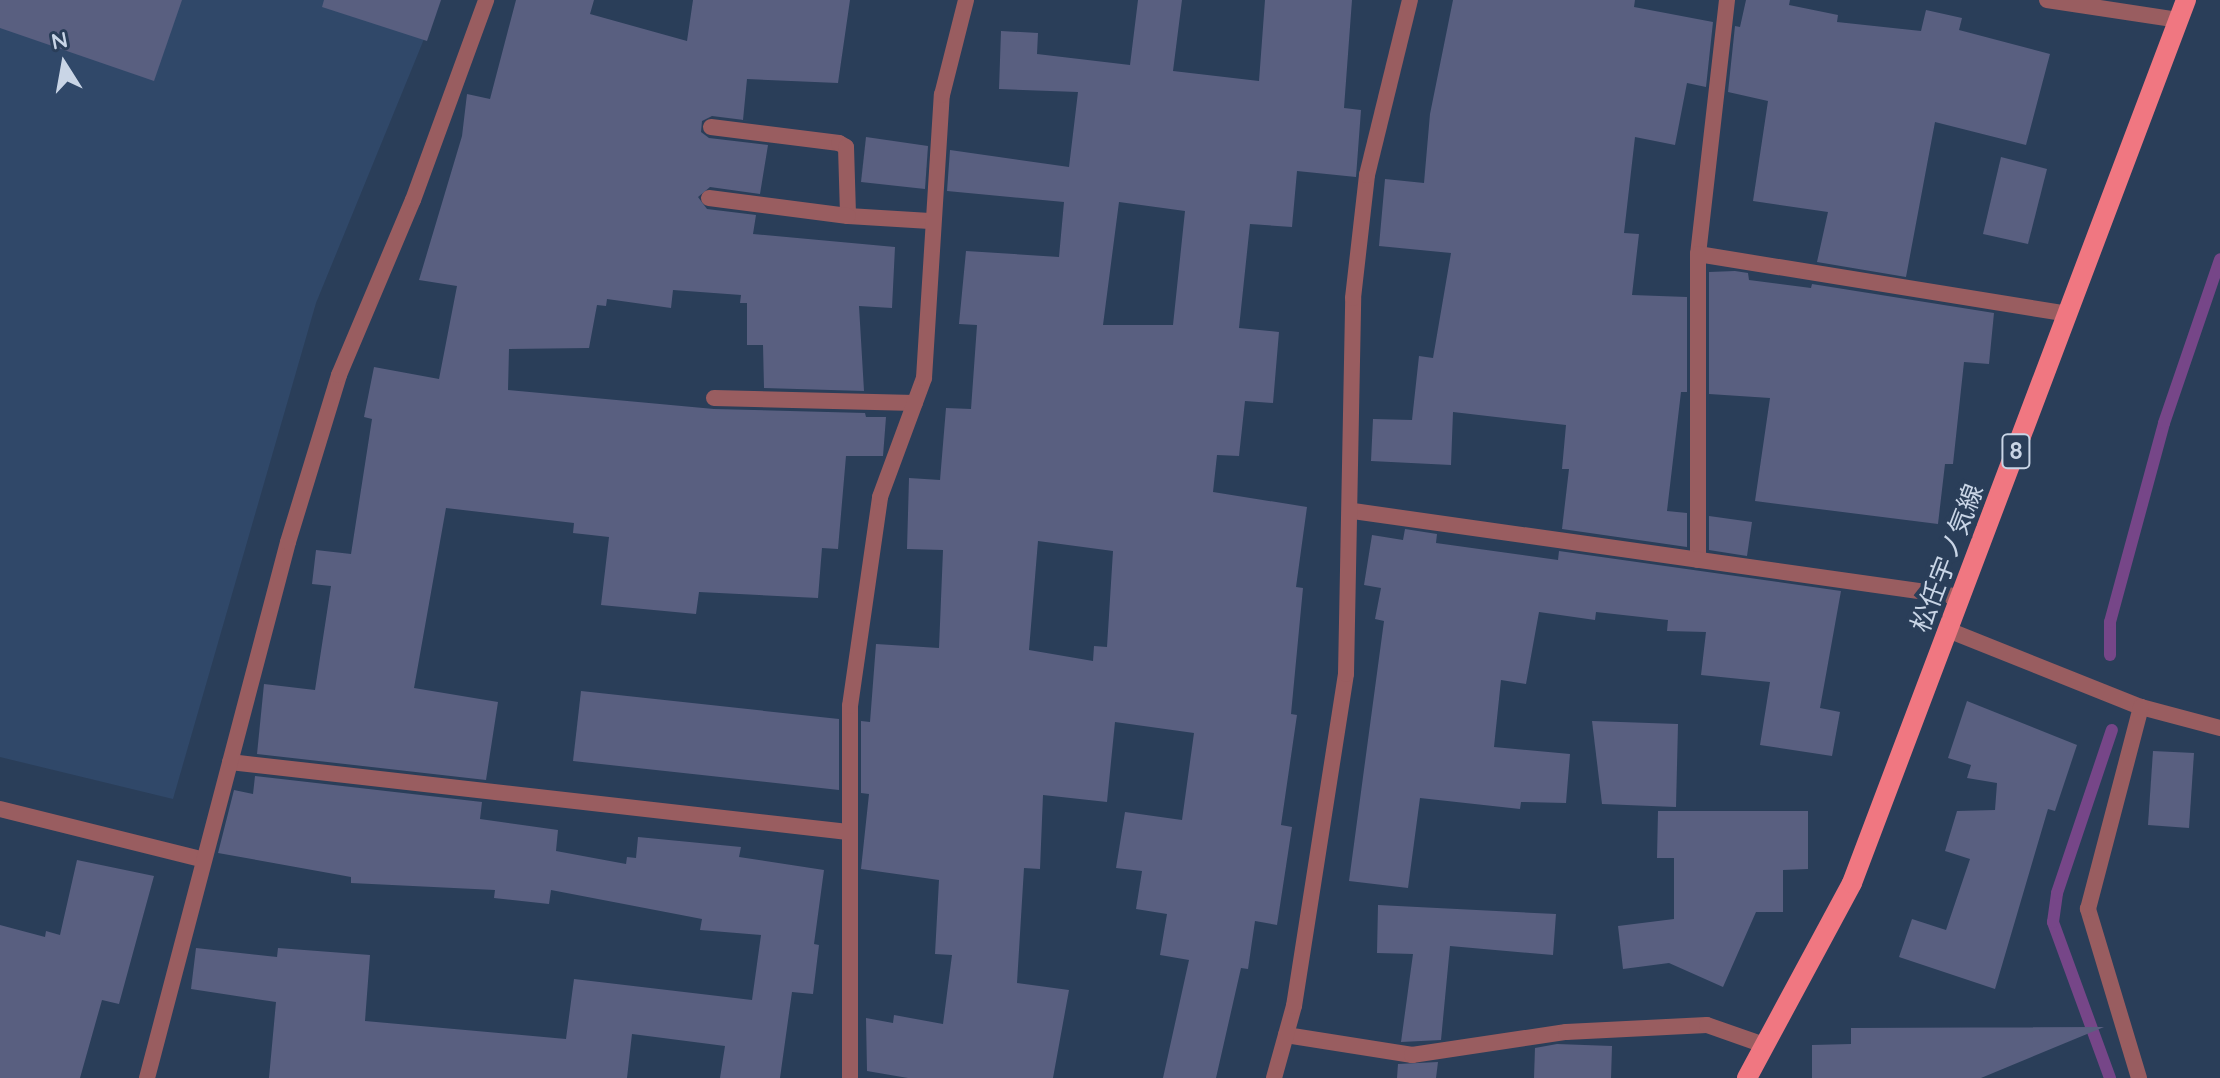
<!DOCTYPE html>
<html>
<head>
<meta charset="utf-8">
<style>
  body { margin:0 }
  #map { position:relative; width:2220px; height:1078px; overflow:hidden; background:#2a3e59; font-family:Quicksand,"Noto Sans JP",sans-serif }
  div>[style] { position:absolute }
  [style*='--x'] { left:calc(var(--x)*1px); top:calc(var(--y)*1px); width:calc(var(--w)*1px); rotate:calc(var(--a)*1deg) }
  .built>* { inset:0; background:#304869 }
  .stream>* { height:12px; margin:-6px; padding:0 6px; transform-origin:6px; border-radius:6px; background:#764688 }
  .building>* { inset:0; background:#595f80 }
  .minor>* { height:16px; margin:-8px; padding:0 8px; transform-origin:8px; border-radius:8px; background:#995d60 }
  .primary>* { height:20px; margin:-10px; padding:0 10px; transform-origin:10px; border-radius:10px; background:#f07781 }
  span { translate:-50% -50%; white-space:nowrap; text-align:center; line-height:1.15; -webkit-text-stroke:8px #2a3e59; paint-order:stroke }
  .shield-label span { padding:2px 6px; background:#2a3e59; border:2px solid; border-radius:6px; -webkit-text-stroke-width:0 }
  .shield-label { font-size:24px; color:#c9d5e6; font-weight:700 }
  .street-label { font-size:26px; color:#c9d5e6 }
  .north { position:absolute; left:24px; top:24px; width:80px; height:80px; -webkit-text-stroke:6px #2a3e59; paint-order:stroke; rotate:349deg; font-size:22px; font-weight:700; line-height:32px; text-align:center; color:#c9d5e6 }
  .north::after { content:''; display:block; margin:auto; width:28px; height:36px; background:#c9d5e6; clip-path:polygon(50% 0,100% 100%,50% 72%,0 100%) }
</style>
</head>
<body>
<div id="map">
  <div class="built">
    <i style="clip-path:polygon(0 0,440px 0,316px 303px,173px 799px,0 757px)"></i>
  </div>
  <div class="stream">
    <i style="--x:2110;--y:655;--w:33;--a:-90"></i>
    <i style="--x:2110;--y:622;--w:206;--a:-74.8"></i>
    <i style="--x:2164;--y:423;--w:173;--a:-71.1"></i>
    <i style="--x:2110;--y:1078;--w:166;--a:-110.1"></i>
    <i style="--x:2053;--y:922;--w:29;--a:-82"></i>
    <i style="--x:2057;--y:893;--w:172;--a:-71.4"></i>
  </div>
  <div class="building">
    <i style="clip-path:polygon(0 0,182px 0,154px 81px,0 28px)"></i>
    <i style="clip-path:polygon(324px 0,441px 0,427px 41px,322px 7px)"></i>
    <i style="clip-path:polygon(516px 0,594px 0,590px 14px,687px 41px,693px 0,850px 0,838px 83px,747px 79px,743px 120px,752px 121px,712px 116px,702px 121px,701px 132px,709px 138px,768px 145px,760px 194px,710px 187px,698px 197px,707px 209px,756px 215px,753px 234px,895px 247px,892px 308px,859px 306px,864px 391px,764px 388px,763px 345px,747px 345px,747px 303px,740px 303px,741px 295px,673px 290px,671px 308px,607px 299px,606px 306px,597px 305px,589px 348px,509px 349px,508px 390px,714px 409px,865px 413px,866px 417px,886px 417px,883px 456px,846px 456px,838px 549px,822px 548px,818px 598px,699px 592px,696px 614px,601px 605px,609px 537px,573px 533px,574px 523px,446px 508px,414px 688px,498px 702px,486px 780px,257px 754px,264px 684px,315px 690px,331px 586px,312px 584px,316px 550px,351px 554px,372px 419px,364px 417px,374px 367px,439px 379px,457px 286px,419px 280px,462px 136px,467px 94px,490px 99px)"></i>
    <i style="clip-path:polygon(evenodd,1138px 0,1182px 0,1173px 71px,1259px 81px,1265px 0,1352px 0,1344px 108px,1361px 110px,1356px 177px,1297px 171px,1292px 227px,1250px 224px,1239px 328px,1279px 332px,1273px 403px,1245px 401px,1239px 456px,1217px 455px,1213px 492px,1307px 507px,1296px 587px,1303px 588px,1291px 714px,1297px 715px,1281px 825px,1292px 827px,1277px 925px,1255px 921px,1248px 969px,1241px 968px,1216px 1078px,1163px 1078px,1189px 960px,1160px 955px,1167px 914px,1136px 909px,1142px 871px,1116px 868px,1125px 812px,1182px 820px,1194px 733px,1115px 722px,1107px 802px,1043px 795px,1040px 869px,1024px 868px,1017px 983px,1069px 990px,1053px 1078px,908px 1078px,867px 1071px,866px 1018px,893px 1023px,894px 1015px,943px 1024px,952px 955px,935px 954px,939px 880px,861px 869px,869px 794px,861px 793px,861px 721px,870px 722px,876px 644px,939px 648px,943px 550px,907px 549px,909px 478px,940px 480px,946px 408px,971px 409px,977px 325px,959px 324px,966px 251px,1059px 257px,1064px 202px,947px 191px,950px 150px,1069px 167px,1078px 92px,999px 89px,1001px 31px,1038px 33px,1037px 54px,1130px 65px,1138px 0,1119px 202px,1185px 211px,1173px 325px,1103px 325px,1119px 202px,1138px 0,1038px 541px,1113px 551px,1107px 647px,1094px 646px,1093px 661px,1029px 650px,1038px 541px)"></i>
    <i style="clip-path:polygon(1453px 0,1635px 0,1634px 7px,1713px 22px,1706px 87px,1687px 83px,1675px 145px,1635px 137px,1624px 233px,1639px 234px,1632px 295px,1687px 297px,1687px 392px,1681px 392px,1667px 511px,1687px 513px,1687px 547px,1562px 529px,1569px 469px,1562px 469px,1566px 425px,1453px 412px,1451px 465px,1371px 461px,1373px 419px,1412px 420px,1419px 356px,1433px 358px,1451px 253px,1379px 246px,1385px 179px,1424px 183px,1430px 114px)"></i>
    <i style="clip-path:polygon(1746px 0,1790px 0,1789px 5px,1838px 15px,1837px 22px,1921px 31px,1926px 10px,1962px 18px,1959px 30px,2050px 54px,2026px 145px,1935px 122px,1906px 277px,1817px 262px,1828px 212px,1753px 201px,1768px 101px,1728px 92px,1735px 26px,1740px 27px)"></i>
    <i style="clip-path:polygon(866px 137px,928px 146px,925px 189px,861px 182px)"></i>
    <i style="clip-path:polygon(2001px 157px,2047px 169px,2028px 244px,1983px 234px)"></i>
    <i style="clip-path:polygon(1735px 271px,1748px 273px,1749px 280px,1811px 288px,1812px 284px,1994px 313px,1989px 364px,1964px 362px,1953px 464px,1945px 464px,1938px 524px,1755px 501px,1770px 398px,1709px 394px,1709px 272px)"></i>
    <i style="clip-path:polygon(1709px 516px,1752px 522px,1747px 556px,1709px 550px)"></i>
    <i style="clip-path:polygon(1405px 529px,1437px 534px,1436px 543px,1558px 560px,1559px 551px,1841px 591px,1820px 708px,1840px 712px,1832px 756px,1760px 745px,1770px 682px,1701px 675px,1706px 632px,1667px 631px,1668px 620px,1596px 612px,1595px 620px,1539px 612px,1526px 684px,1501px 680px,1494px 747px,1570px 754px,1566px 803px,1521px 802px,1520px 809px,1420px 798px,1408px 888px,1349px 881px,1384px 621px,1375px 619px,1381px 588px,1364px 585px,1372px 535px,1403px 540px)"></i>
    <i style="clip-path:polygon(581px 691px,839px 719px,839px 790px,573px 761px)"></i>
    <i style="clip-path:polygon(1967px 701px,2077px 745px,2055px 811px,2048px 809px,1995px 989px,1899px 957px,1912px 919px,1946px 930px,1970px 859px,1945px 851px,1957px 811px,1995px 810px,1997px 783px,1967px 778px,1971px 765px,1948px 758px)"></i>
    <i style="clip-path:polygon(1592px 721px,1678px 724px,1676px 807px,1602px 804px)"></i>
    <i style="clip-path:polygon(2153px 751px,2194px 753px,2189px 828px,2148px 825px)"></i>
    <i style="clip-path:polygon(255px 776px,482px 802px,480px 819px,558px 830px,556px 851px,626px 864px,627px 857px,636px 858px,638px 837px,741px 847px,739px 857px,824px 870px,814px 944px,819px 945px,813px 994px,792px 992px,780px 1078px,720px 1078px,725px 1046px,632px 1034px,627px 1078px,269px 1078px,276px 1002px,191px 989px,196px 948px,277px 957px,278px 948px,370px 955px,365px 1021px,566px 1039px,574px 979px,752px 1000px,761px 935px,700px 930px,702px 919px,551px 890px,549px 904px,494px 898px,495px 890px,351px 883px,351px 877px,218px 853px,234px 790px,253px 794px)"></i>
    <i style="clip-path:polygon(1658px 811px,1808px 811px,1808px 869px,1783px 870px,1783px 912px,1756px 912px,1723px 987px,1669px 963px,1623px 969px,1618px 926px,1674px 919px,1674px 858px,1657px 858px)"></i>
    <i style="clip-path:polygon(77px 860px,154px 876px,119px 1004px,102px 1000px,80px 1078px,0 1078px,0 925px,45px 937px,46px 931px,60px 935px)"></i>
    <i style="clip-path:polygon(1378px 905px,1556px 914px,1553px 955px,1450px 946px,1441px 1040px,1401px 1042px,1413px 954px,1377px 953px)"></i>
    <i style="clip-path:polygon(2104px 1027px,1981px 1078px,1812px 1078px,1812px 1045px,1851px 1044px,1851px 1028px)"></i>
    <i style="clip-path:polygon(1557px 1044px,1612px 1046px,1611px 1078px,1534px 1078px,1535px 1048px)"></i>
    <i style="clip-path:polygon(1438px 1062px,1436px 1078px,1397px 1078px,1398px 1064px)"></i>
  </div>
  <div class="minor">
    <i style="--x:1727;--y:0;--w:256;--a:96.5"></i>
    <i style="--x:1698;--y:254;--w:375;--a:9.2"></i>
    <i style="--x:2047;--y:0;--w:134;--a:8.6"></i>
    <i style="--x:711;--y:127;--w:129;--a:7.1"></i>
    <i style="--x:839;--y:143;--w:8;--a:30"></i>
    <i style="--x:846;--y:147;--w:69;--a:88.3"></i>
    <i style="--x:848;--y:216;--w:82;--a:3.5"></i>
    <i style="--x:709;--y:198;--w:140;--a:7.4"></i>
    <i style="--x:1698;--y:254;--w:306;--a:90"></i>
    <i style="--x:714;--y:398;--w:201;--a:1.4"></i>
    <i style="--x:1353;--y:511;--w:614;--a:8.05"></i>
    <i style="--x:1948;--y:630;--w:208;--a:21.8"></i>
    <i style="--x:2141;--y:707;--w:82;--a:14.9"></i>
    <i style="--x:230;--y:762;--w:622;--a:6.46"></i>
    <i style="--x:0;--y:809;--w:210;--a:14"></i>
    <i style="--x:1286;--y:1035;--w:128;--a:9"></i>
    <i style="--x:1412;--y:1055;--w:156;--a:-8.5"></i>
    <i style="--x:1566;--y:1032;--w:141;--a:-2.8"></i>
    <i style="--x:1707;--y:1025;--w:60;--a:19.3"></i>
    <i style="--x:147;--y:1078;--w:554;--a:-75.26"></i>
    <i style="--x:288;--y:542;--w:175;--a:-73"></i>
    <i style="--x:339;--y:375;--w:190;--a:-67.1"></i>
    <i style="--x:413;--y:200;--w:213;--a:-69.9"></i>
    <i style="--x:850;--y:1078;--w:372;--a:-90"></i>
    <i style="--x:850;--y:706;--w:211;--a:-81.8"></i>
    <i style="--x:880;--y:497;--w:127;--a:-69.7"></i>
    <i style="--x:924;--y:378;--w:284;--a:-86.4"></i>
    <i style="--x:942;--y:95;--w:98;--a:-75.8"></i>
    <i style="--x:1274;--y:1078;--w:75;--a:-74.5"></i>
    <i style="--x:1294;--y:1006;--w:336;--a:-81.1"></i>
    <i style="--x:1346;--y:674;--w:376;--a:-88.9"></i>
    <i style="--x:1353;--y:298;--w:124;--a:-83.5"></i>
    <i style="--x:1367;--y:175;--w:180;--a:-76.2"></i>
    <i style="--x:2139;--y:1078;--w:177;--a:-106.8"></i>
    <i style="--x:2088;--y:909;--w:209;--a:-75.3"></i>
  </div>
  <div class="primary">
    <i style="--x:1747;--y:1078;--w:221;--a:-61.7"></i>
    <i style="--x:1852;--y:883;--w:944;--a:-69.28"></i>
  </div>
  <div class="shield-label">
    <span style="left:2016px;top:451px">8</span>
  </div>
  <div class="street-label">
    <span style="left:1947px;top:558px;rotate:-69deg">松任宇ノ気線</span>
  </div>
  <div class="north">N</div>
</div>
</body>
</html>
